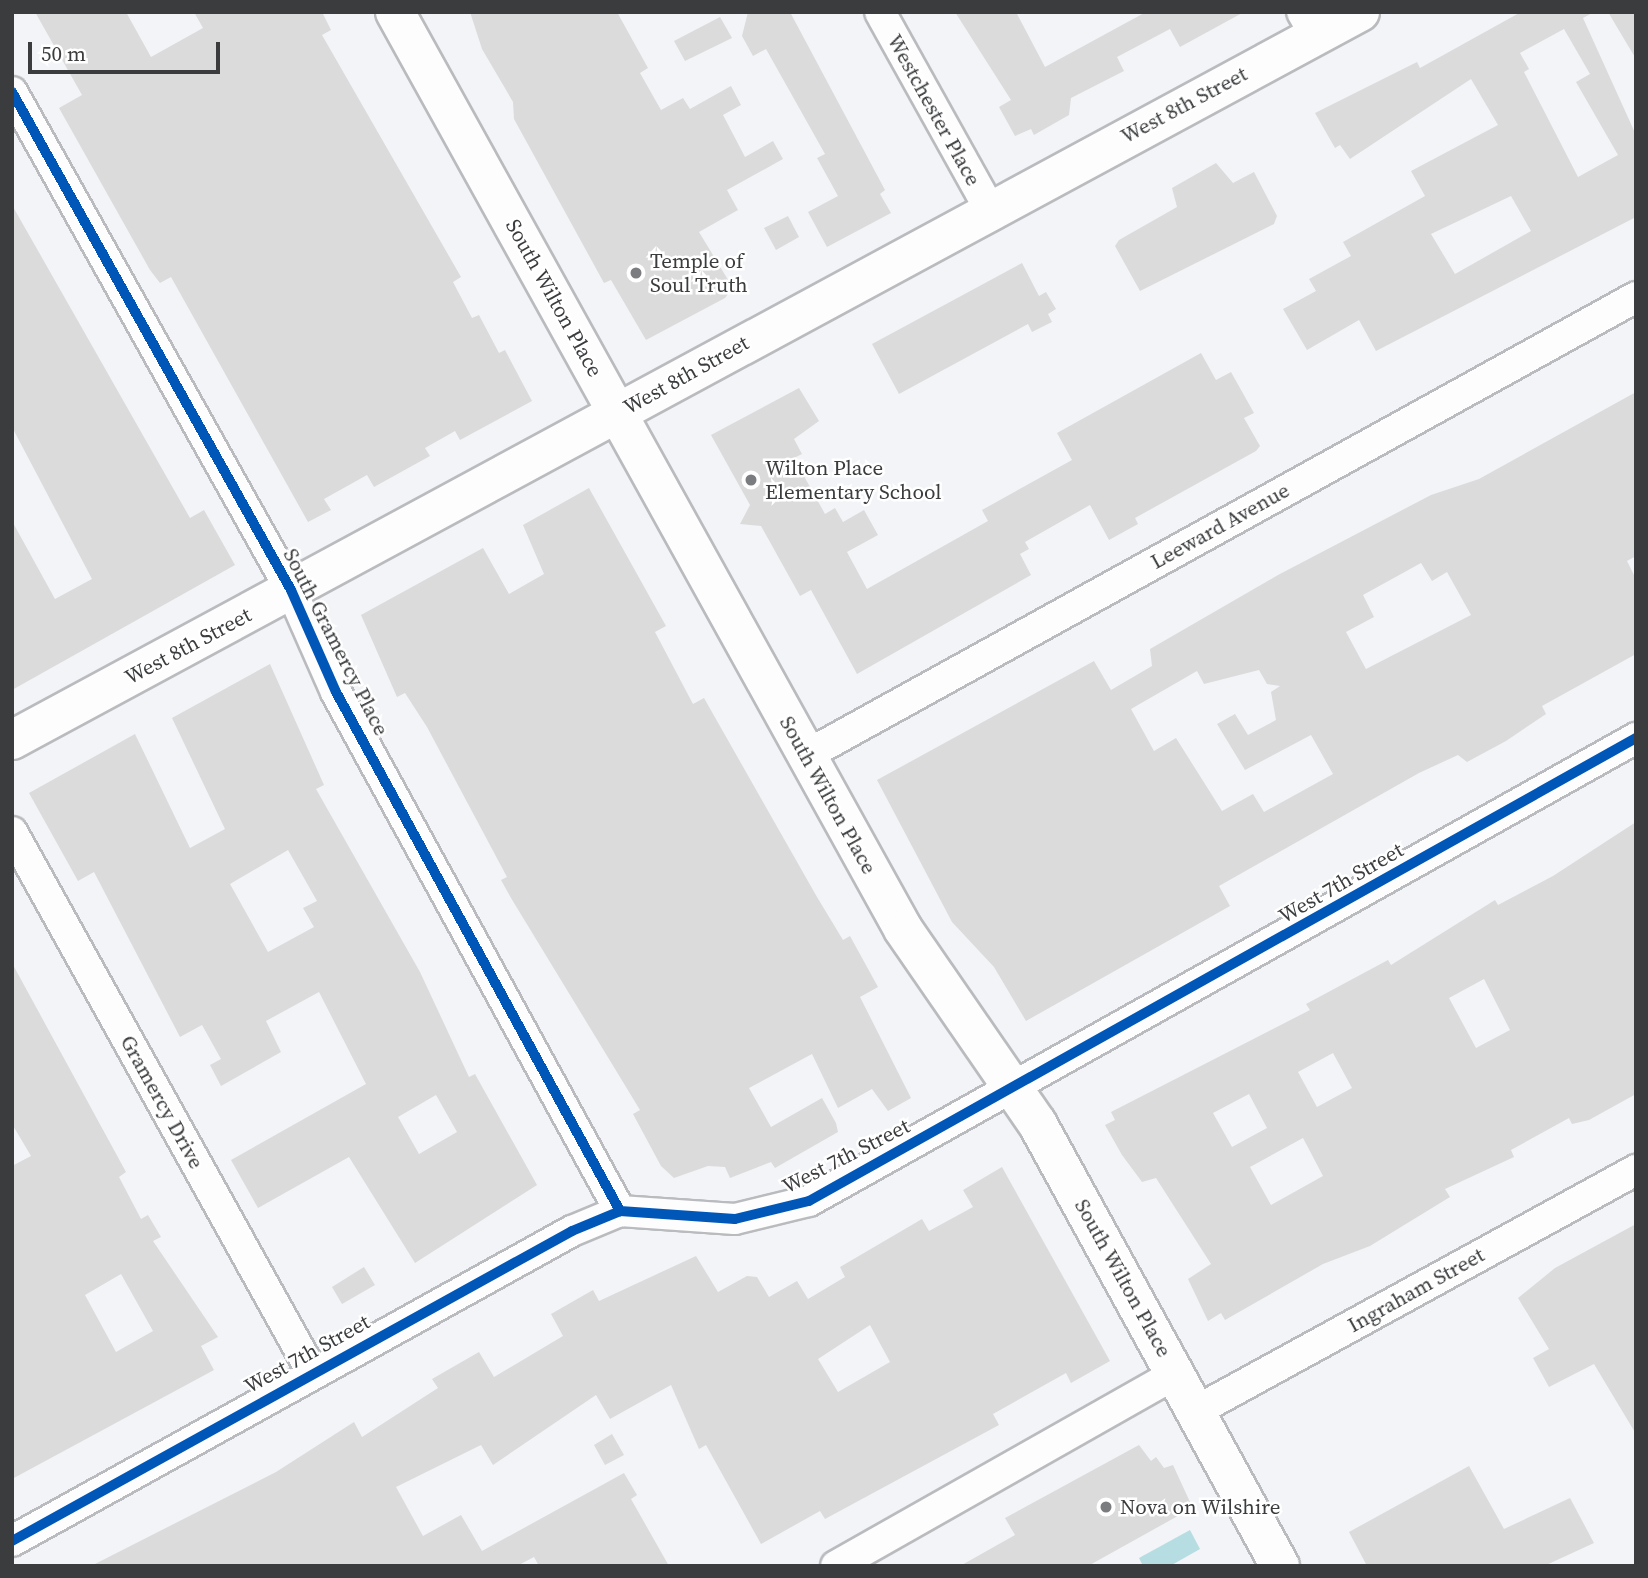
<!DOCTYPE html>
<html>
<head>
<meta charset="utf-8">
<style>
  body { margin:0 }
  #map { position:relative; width:1648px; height:1578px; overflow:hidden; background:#f2f4f7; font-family:"Source Serif 4",serif }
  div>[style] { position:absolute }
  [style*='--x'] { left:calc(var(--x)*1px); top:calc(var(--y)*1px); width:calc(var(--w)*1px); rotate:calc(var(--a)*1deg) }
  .water>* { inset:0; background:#b6dde1 }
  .building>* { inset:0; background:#dbdbdb }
  .roads { filter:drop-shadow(2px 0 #babbbe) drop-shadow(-2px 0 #babbbe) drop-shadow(0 2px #babbbe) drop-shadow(0 -2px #babbbe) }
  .minor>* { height:30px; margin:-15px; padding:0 15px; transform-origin:15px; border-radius:15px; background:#fdfdfe }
  .secondary>* { height:38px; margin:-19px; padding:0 19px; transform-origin:19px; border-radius:19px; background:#fdfdfe }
  .cycleway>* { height:10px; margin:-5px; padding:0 5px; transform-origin:5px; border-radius:5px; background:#0057b8 }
  .dots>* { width:19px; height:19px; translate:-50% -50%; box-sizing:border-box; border:4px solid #fff; border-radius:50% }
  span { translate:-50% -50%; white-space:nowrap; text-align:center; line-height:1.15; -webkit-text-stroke:5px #fff; paint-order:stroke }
  .street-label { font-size:21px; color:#3a3c3e }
  .poi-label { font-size:21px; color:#3a3c3e }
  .left { translate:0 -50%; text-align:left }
  .frame { position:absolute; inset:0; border:14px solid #3a3c3e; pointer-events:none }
  .scale { position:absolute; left:28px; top:42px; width:192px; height:32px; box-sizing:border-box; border:4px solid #3a3c3e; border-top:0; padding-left:9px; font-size:21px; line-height:24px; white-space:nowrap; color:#3a3c3e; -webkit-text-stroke:5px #fff; paint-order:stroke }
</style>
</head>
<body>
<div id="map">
  <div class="water">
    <i style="clip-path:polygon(1190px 1530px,1200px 1549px,1170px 1566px,1143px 1566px,1139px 1558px)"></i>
  </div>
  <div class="building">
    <i style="clip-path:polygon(35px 12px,126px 12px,151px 57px,203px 28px,194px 12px,322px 12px,331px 30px,322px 35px,461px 277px,453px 282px,472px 318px,479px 315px,499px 353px,505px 350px,532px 401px,460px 440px,455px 431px,425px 448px,430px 456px,374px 487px,367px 475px,324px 499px,331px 510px,308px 522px,171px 277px,160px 283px,150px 270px,59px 108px,82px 95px)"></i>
    <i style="clip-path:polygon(470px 12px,617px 12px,648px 68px,640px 73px,661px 110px,683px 98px,690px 109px,731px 86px,741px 105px,723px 115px,745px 157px,773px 141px,783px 159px,727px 190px,738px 210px,699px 232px,733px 288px,725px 298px,646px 340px,611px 280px,604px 283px,514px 119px,513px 102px,482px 49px)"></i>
    <i style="clip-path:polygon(748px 12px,790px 12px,885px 190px,880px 194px,891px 213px,827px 247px,808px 212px,838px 196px,817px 158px,825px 154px,766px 49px,753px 56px,742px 36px)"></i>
    <i style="clip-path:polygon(955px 12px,1016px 12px,1045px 67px,1146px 12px,1244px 12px,1180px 47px,1170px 29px,1117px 57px,1124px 71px,1071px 98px,1069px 115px,1034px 135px,1031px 129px,1015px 136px,999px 107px,1011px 100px)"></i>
    <i style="clip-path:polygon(evenodd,1521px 12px,1594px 12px,1583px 18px,1636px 135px,1636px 217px,1376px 351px,1359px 320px,1307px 350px,1283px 309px,1316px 291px,1309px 279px,1351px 256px,1343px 242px,1425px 196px,1411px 171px,1498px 125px,1471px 79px,1350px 159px,1340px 145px,1335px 148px,1315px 113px,1417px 62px,1420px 68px,1521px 12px,1564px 29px,1590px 74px,1576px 82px,1618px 155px,1578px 177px,1524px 72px,1529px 69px,1520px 53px,1564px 29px,1521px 12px,1511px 196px,1531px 231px,1455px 274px,1431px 234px,1511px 196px)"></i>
    <i style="clip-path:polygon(1608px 12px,1636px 12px,1636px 59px)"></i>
    <i style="clip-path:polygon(720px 17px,732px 38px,685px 61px,674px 41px)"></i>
    <i style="clip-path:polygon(1216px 163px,1233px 183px,1254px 172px,1277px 216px,1274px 224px,1140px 291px,1115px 246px,1119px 240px,1177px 207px,1172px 188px)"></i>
    <i style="clip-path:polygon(12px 205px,190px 518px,204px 510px,235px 565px,12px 690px,12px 521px,55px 599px,92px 579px,12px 427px)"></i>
    <i style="clip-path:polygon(788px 216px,799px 237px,776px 250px,764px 228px)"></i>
    <i style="clip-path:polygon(1022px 263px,1039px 296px,1046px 292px,1056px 309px,1048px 314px,1052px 322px,1032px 332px,1028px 324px,899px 394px,872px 344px)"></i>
    <i style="clip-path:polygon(1201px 353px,1216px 380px,1231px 372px,1254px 413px,1244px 418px,1260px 446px,1256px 451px,1135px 518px,1138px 524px,1109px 540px,1090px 505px,1025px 542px,1029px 549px,1020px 554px,1031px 575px,857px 674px,811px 590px,800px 596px,761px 526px,740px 524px,750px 505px,711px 435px,799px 388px,819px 421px,794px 439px,802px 454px,794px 458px,825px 514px,835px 508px,843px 522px,864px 510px,878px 535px,847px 552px,867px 589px,988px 521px,982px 510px,1072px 460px,1057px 433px)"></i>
    <i style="clip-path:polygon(evenodd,1636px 392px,1636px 556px,1627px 561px,1636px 579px,1636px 654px,1542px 706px,1546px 714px,1506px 741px,1467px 762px,1458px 755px,1419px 773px,1219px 886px,1230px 906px,1026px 1021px,994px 967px,952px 922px,877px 780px,1094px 661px,1111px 690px,1152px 666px,1150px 649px,1278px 575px,1431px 495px,1479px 479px,1636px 392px,1421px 563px,1432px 581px,1447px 572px,1471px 615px,1366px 669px,1346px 632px,1374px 617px,1363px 595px,1421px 563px,1636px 392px,1259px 670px,1267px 684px,1280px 686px,1271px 692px,1276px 720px,1248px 735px,1235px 714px,1217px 724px,1245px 770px,1311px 735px,1333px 774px,1264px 812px,1253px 794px,1222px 811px,1176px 738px,1154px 751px,1131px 709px,1197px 671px,1204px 684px,1259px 670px)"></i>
    <i style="clip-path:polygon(589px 488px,666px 626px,655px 632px,693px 704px,704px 698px,817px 897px,843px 940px,850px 936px,878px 987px,860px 997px,911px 1098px,888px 1111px,872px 1089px,838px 1108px,812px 1054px,749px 1088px,771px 1127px,822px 1098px,836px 1123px,838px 1132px,775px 1168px,771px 1162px,730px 1178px,725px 1167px,708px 1166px,674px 1178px,661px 1166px,633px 1114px,640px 1110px,511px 898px,501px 880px,507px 877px,427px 727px,405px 693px,397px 697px,361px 615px,483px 548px,509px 594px,544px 574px,523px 525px)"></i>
    <i style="clip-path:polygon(evenodd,270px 664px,324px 785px,316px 789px,420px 972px,469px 1077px,475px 1074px,537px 1185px,415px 1263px,349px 1157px,258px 1208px,231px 1160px,366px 1084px,319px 992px,266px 1021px,281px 1052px,221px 1086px,210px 1065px,221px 1059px,202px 1025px,180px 1037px,94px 872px,78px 881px,29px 793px,135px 734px,190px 848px,225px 829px,172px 718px,270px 664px,288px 850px,317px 901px,303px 908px,314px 927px,268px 952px,230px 884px,288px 850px,270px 664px,436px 1095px,457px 1132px,419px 1154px,398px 1117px,436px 1095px)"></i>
    <i style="clip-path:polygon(evenodd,1636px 822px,1636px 1094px,1589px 1120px,1572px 1124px,1569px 1118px,1511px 1150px,1514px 1157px,1445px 1189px,1450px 1197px,1370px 1246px,1323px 1264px,1225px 1320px,1221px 1313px,1208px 1321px,1188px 1279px,1211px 1264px,1156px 1178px,1142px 1182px,1122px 1155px,1105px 1125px,1115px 1120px,1111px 1112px,1310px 1010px,1306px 1004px,1388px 960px,1391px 965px,1495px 900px,1498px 905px,1553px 876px,1636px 822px,1484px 979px,1510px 1030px,1476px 1048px,1449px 998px,1484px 979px,1636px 822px,1333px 1053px,1352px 1088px,1317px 1107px,1298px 1072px,1333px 1053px,1636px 822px,1249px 1094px,1267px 1128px,1232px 1147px,1213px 1113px,1249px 1094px,1636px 822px,1303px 1138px,1323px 1176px,1271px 1205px,1250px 1167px,1303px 1138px)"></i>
    <i style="clip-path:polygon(evenodd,12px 963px,126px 1172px,119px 1177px,141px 1219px,148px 1215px,161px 1237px,153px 1241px,218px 1337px,201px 1346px,214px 1370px,12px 1479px,12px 1166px,31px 1156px,12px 1124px,12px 963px,121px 1274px,153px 1331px,116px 1352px,85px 1295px,121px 1274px)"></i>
    <i style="clip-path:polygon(evenodd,1002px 1167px,1110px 1361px,1071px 1383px,1066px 1373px,993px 1414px,999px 1425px,825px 1519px,820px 1511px,761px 1544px,706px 1445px,699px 1449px,671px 1385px,610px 1419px,596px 1395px,493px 1465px,481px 1445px,396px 1487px,423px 1536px,461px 1515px,482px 1551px,624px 1473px,637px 1495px,631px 1499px,669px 1566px,539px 1566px,534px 1557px,517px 1566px,91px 1566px,276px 1472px,354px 1422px,362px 1437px,438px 1388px,432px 1379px,479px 1352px,494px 1377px,563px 1336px,551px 1314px,593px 1290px,599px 1301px,696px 1256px,718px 1292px,747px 1276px,757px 1277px,769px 1297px,797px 1281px,808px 1299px,845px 1277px,840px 1267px,922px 1219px,929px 1231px,973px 1207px,963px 1190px,1002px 1167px,870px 1325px,890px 1362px,838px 1392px,818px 1359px,870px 1325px)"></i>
    <i style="clip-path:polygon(1636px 1224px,1636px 1434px,1594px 1364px,1549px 1387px,1533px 1358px,1549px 1349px,1518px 1298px,1555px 1268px)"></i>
    <i style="clip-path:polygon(364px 1267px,375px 1285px,342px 1304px,332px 1287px)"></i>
    <i style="clip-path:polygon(612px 1434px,624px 1455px,605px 1465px,594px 1445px)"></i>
    <i style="clip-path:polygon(1139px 1445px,1151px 1461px,1156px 1457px,1164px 1468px,1173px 1465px,1190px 1502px,1185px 1512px,1088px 1566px,960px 1566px,1015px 1535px,1005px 1518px)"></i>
    <i style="clip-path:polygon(1469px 1466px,1504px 1529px,1570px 1498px,1594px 1543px,1544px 1566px,1367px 1566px,1349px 1532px)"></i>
  </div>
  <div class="roads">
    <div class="minor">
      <i style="--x:880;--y:12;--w:224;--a:60.9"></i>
      <i style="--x:1302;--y:12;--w:28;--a:60"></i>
      <i style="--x:12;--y:92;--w:571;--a:60.74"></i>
      <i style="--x:291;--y:590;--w:111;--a:66.2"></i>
      <i style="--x:336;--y:692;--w:592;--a:61.31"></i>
      <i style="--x:805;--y:756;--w:949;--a:-28.91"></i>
      <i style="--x:12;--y:832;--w:618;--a:60.95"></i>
      <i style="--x:1196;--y:1411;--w:502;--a:-28.71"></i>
      <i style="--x:12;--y:1541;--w:640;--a:-28.97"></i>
      <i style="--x:572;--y:1231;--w:52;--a:-22.6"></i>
      <i style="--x:620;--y:1211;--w:115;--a:4"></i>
      <i style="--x:735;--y:1219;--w:76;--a:-13.7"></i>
      <i style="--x:809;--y:1201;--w:948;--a:-29.24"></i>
      <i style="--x:836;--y:1566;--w:390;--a:-29.5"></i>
    </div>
    <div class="secondary">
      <i style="--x:395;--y:12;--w:1048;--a:61.01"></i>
      <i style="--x:903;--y:929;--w:236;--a:55.4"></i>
      <i style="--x:1037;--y:1123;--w:505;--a:61.25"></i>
      <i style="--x:12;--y:740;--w:1532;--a:-28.37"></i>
    </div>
  </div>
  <div class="cycleway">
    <i style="--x:12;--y:92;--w:571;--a:60.74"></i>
    <i style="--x:291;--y:590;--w:111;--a:66.2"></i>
    <i style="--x:336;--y:692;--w:592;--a:61.31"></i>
    <i style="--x:12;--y:1541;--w:640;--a:-28.97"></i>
    <i style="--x:572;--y:1231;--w:52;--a:-22.6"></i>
    <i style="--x:620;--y:1211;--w:115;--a:4"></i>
    <i style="--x:735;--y:1219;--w:76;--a:-13.7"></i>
    <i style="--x:809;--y:1201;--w:948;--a:-29.24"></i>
  </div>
  <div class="dots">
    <i style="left:636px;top:273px;background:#7a7c7f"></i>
    <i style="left:751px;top:480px;background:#7a7c7f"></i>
    <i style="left:1106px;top:1507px;background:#7a7c7f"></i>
  </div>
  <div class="street-label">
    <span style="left:1184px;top:105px;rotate:-28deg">West 8th Street</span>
    <span style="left:934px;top:110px;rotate:61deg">Westchester Place</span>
    <span style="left:554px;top:298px;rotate:61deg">South Wilton Place</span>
    <span style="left:686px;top:375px;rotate:-29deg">West 8th Street</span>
    <span style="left:1220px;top:526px;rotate:-29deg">Leeward Avenue</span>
    <span style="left:336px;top:642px;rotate:63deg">South Gramercy Place</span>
    <span style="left:188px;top:646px;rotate:-28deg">West 8th Street</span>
    <span style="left:828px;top:795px;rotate:61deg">South Wilton Place</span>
    <span style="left:1341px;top:883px;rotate:-30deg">West 7th Street</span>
    <span style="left:162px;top:1102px;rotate:61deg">Gramercy Drive</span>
    <span style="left:846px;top:1156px;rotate:-27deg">West 7th Street</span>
    <span style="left:1123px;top:1278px;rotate:61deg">South Wilton Place</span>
    <span style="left:1416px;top:1290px;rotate:-29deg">Ingraham Street</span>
    <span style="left:307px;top:1354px;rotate:-29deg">West 7th Street</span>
  </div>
  <div class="poi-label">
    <span class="left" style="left:650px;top:273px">Temple of<br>Soul Truth</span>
    <span class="left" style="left:765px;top:480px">Wilton Place<br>Elementary School</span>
    <span class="left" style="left:1120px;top:1507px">Nova on Wilshire</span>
  </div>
  <div class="frame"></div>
  <div class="scale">50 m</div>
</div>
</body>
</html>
